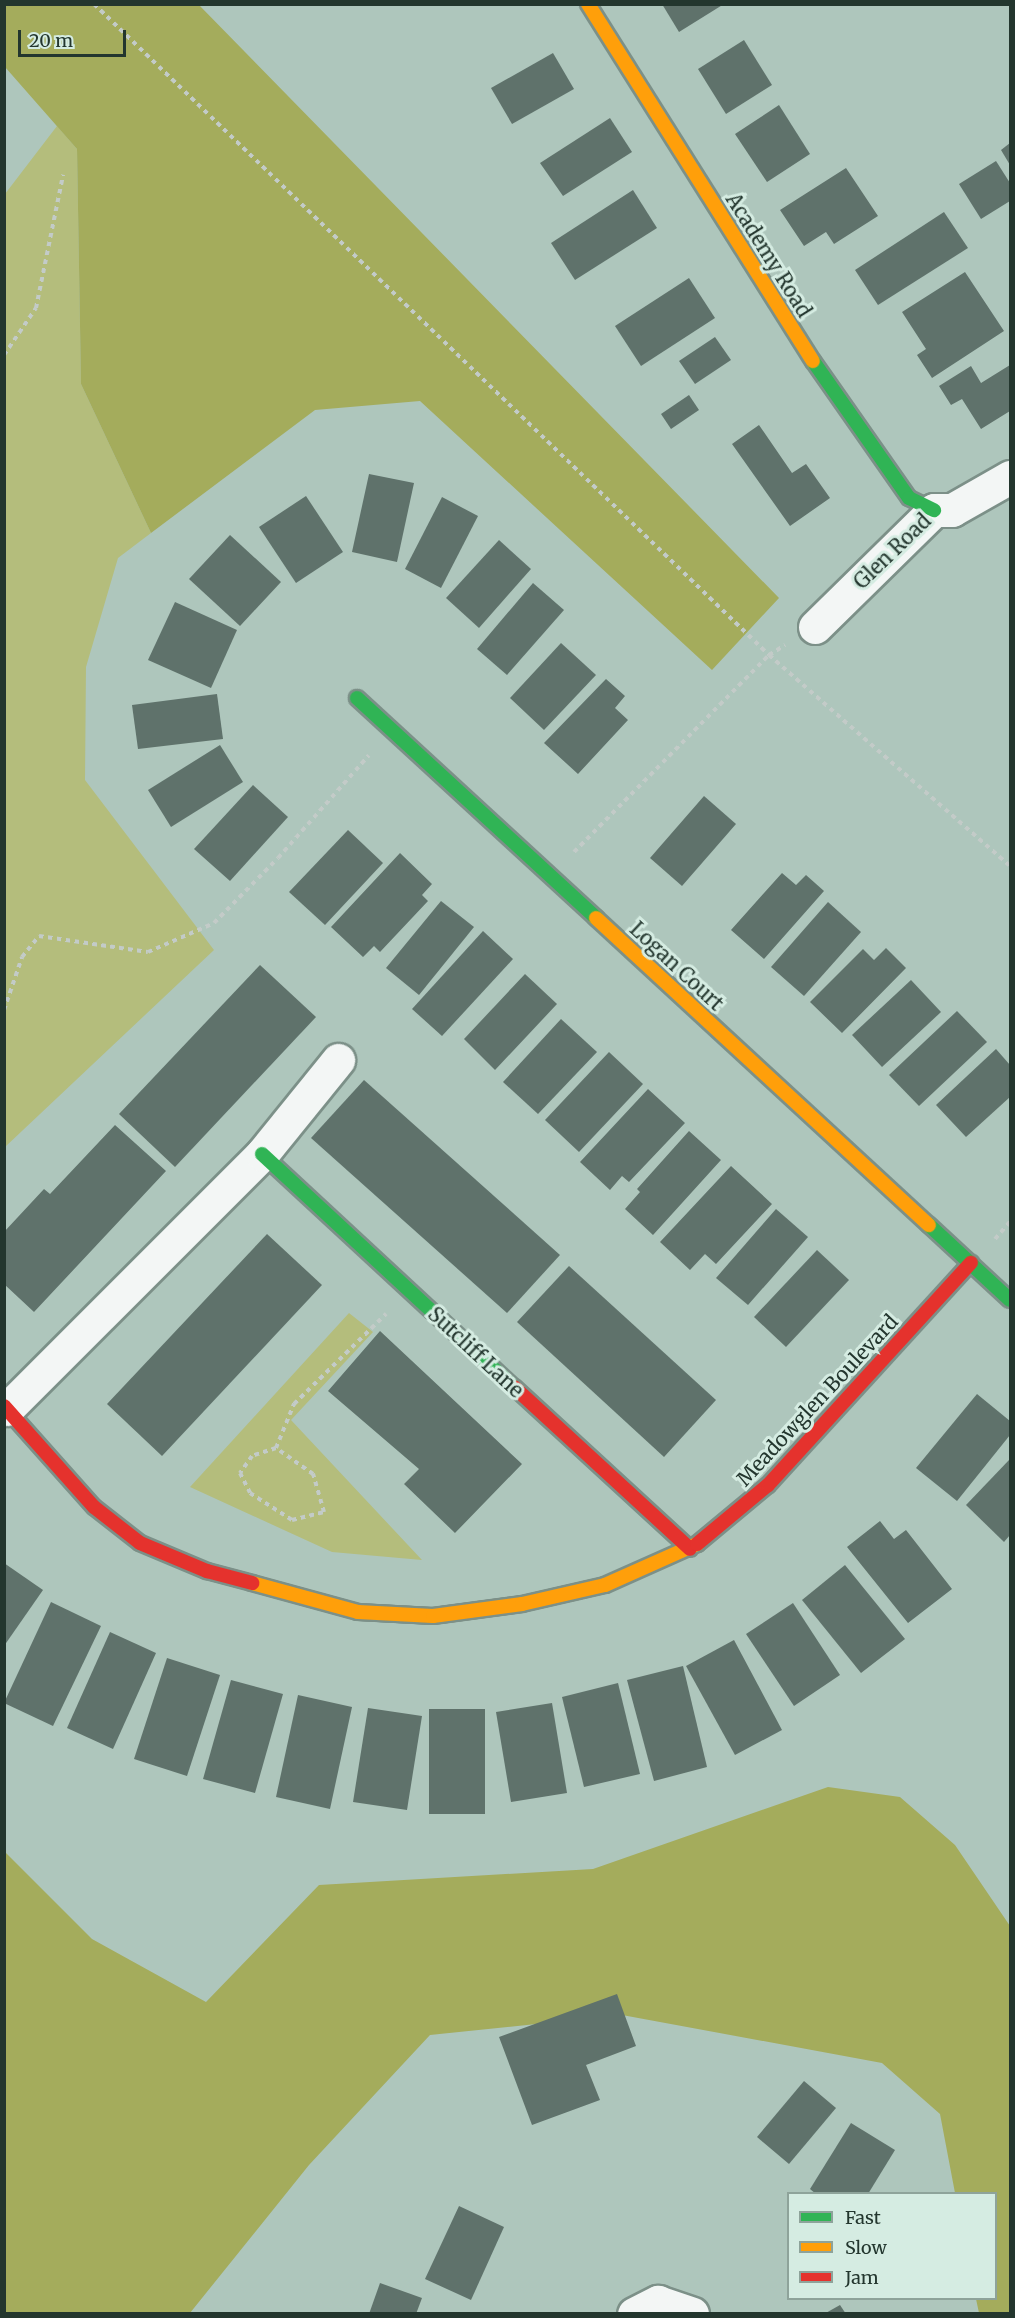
<!DOCTYPE html>
<html>
<head>
<meta charset="utf-8">
<style>
  body { margin:0 }
  #map { position:relative; width:1015px; height:2318px; overflow:hidden; background:#aec6bc; font-family:Merriweather,serif }
  div>[style] { position:absolute }
  [style*='--x'] { left:calc(var(--x)*1px); top:calc(var(--y)*1px); width:calc(var(--w)*1px); rotate:calc(var(--a)*1deg) }
  .green>* { inset:0; background:#b4bd7c }
  .forest>* { inset:0; background:#a4ac5c }
  .building>* { inset:0; background:#5f726b }
  .path>* { height:4px; margin-top:-2px; transform-origin:0; background:repeating-linear-gradient(90deg,#c3cbc8 0 4.5px,transparent 0 9px) }
  .roads { filter:drop-shadow(2px 0 #7c9088) drop-shadow(-2px 0 #7c9088) drop-shadow(0 2px #7c9088) drop-shadow(0 -2px #7c9088) }
  .street>* { height:33px; margin:-16.5px; padding:0 16.5px; transform-origin:16.5px; border-radius:16.5px; background:#f3f6f5 }
  .fast>* { height:14px; margin:-7px; padding:0 7px; transform-origin:7px; border-radius:7px; background:#30b455 }
  .slow>* { height:14px; margin:-7px; padding:0 7px; transform-origin:7px; border-radius:7px; background:#ff9f0a }
  .jam>* { height:14px; margin:-7px; padding:0 7px; transform-origin:7px; border-radius:7px; background:#e5322d }
  span { translate:-50% -50%; white-space:nowrap; text-align:center; line-height:1.15; -webkit-text-stroke:6px #d5ece2; paint-order:stroke }
  .street-label { font-size:20px; color:#23362e }
  .frame { position:absolute; inset:0; border:6px solid #23362e; pointer-events:none }
  .legend { position:absolute; left:787px; top:2192px; width:210px; height:108px; box-sizing:border-box; background:#d5ece2; border:2px solid #8ea39a; margin:0; padding:8px 10px; list-style:none; font-size:18px; color:#23362e }
  .legend li { display:flex; align-items:center; gap:12px; height:30px }
  .legend b { width:30px; border:2px solid #8ea39a }
  .scale { position:absolute; left:18px; top:30px; width:108px; height:27px; box-sizing:border-box; border:3px solid #23362e; border-top:0; padding-left:8px; font-size:18px; line-height:21px; white-space:nowrap; color:#23362e; -webkit-text-stroke:4px #d5ece2; paint-order:stroke }
</style>
</head>
<body>
<div id="map">
  <div class="green">
    <i style="clip-path:polygon(57px 126px,77px 149px,81px 384px,151px 533px,118px 558px,86px 667px,85px 780px,214px 950px,5px 1147px,5px 194px)"></i>
    <i style="clip-path:polygon(349px 1313px,373px 1332px,291px 1420px,422px 1560px,332px 1552px,190px 1487px)"></i>
  </div>
  <div class="forest">
    <i style="clip-path:polygon(4px 5px,199px 5px,779px 598px,712px 670px,420px 401px,315px 410px,151px 533px,81px 384px,77px 149px,5px 67px)"></i>
    <i style="clip-path:polygon(828px 1787px,900px 1797px,955px 1845px,1010px 1926px,1010px 2313px,979px 2313px,976px 2299px,996px 2298px,996px 2194px,955px 2193px,940px 2114px,882px 2063px,622px 2015px,430px 2035px,309px 2165px,190px 2313px,5px 2313px,4px 1851px,92px 1939px,206px 2002px,319px 1885px,593px 1869px)"></i>
  </div>
  <div class="building">
    <i style="clip-path:polygon(662px 4px,724px 4px,679px 32px)"></i>
    <i style="clip-path:polygon(744px 40px,772px 85px,726px 114px,698px 69px)"></i>
    <i style="clip-path:polygon(553px 53px,574px 89px,512px 124px,491px 88px)"></i>
    <i style="clip-path:polygon(779px 105px,810px 154px,767px 182px,735px 134px)"></i>
    <i style="clip-path:polygon(610px 118px,632px 152px,563px 196px,540px 163px)"></i>
    <i style="clip-path:polygon(1010px 143px,1010px 165px,1001px 150px)"></i>
    <i style="clip-path:polygon(996px 161px,1010px 183px,1010px 201px,981px 219px,959px 184px)"></i>
    <i style="clip-path:polygon(846px 168px,878px 216px,834px 244px,826px 232px,804px 246px,780px 210px)"></i>
    <i style="clip-path:polygon(633px 190px,657px 228px,575px 280px,551px 243px)"></i>
    <i style="clip-path:polygon(944px 212px,968px 248px,878px 305px,855px 270px)"></i>
    <i style="clip-path:polygon(965px 272px,1004px 331px,932px 378px,917px 355px,926px 349px,902px 312px)"></i>
    <i style="clip-path:polygon(689px 278px,715px 318px,641px 366px,615px 326px)"></i>
    <i style="clip-path:polygon(715px 337px,731px 360px,695px 384px,679px 361px)"></i>
    <i style="clip-path:polygon(1010px 365px,1010px 411px,981px 429px,962px 399px,951px 405px,939px 386px,971px 366px,981px 383px)"></i>
    <i style="clip-path:polygon(689px 395px,699px 410px,671px 429px,661px 414px)"></i>
    <i style="clip-path:polygon(759px 425px,792px 473px,806px 464px,830px 498px,790px 526px,732px 444px)"></i>
    <i style="clip-path:polygon(369px 474px,414px 483px,397px 562px,352px 552px)"></i>
    <i style="clip-path:polygon(306px 496px,343px 552px,296px 583px,259px 527px)"></i>
    <i style="clip-path:polygon(442px 497px,478px 516px,441px 588px,405px 569px)"></i>
    <i style="clip-path:polygon(230px 535px,281px 582px,240px 626px,189px 579px)"></i>
    <i style="clip-path:polygon(499px 540px,531px 569px,479px 628px,446px 598px)"></i>
    <i style="clip-path:polygon(533px 583px,564px 610px,507px 675px,477px 649px)"></i>
    <i style="clip-path:polygon(175px 602px,237px 630px,211px 688px,148px 660px)"></i>
    <i style="clip-path:polygon(561px 643px,596px 675px,544px 730px,510px 698px)"></i>
    <i style="clip-path:polygon(606px 679px,625px 696px,615px 708px,628px 720px,578px 774px,544px 743px)"></i>
    <i style="clip-path:polygon(217px 694px,223px 739px,138px 749px,132px 705px)"></i>
    <i style="clip-path:polygon(220px 745px,243px 782px,171px 827px,148px 790px)"></i>
    <i style="clip-path:polygon(253px 785px,288px 817px,230px 881px,194px 849px)"></i>
    <i style="clip-path:polygon(704px 796px,736px 824px,682px 886px,650px 858px)"></i>
    <i style="clip-path:polygon(348px 830px,383px 863px,325px 925px,289px 892px)"></i>
    <i style="clip-path:polygon(400px 853px,432px 884px,422px 895px,428px 901px,380px 952px,374px 946px,363px 957px,331px 927px)"></i>
    <i style="clip-path:polygon(782px 873px,796px 885px,806px 875px,824px 891px,764px 959px,731px 930px)"></i>
    <i style="clip-path:polygon(441px 901px,474px 927px,419px 995px,386px 968px)"></i>
    <i style="clip-path:polygon(828px 902px,861px 932px,804px 996px,771px 967px)"></i>
    <i style="clip-path:polygon(483px 931px,513px 959px,442px 1036px,412px 1009px)"></i>
    <i style="clip-path:polygon(886px 948px,906px 968px,842px 1033px,810px 1002px,863px 949px,874px 960px)"></i>
    <i style="clip-path:polygon(260px 965px,316px 1017px,175px 1167px,119px 1114px)"></i>
    <i style="clip-path:polygon(525px 974px,557px 1004px,495px 1070px,464px 1039px)"></i>
    <i style="clip-path:polygon(911px 980px,941px 1012px,882px 1067px,852px 1035px)"></i>
    <i style="clip-path:polygon(957px 1011px,987px 1042px,919px 1106px,889px 1075px)"></i>
    <i style="clip-path:polygon(561px 1019px,597px 1052px,538px 1114px,503px 1082px)"></i>
    <i style="clip-path:polygon(996px 1049px,1010px 1065px,1010px 1097px,966px 1137px,936px 1105px)"></i>
    <i style="clip-path:polygon(609px 1052px,643px 1084px,579px 1152px,545px 1120px)"></i>
    <i style="clip-path:polygon(364px 1080px,560px 1255px,507px 1313px,311px 1138px)"></i>
    <i style="clip-path:polygon(648px 1089px,685px 1123px,629px 1182px,622px 1176px,610px 1190px,580px 1162px)"></i>
    <i style="clip-path:polygon(115px 1125px,166px 1171px,34px 1312px,4px 1284px,4px 1232px,44px 1189px,50px 1194px)"></i>
    <i style="clip-path:polygon(689px 1131px,721px 1160px,653px 1235px,625px 1209px,640px 1192px,637px 1189px)"></i>
    <i style="clip-path:polygon(731px 1166px,772px 1204px,716px 1264px,705px 1254px,690px 1270px,660px 1242px)"></i>
    <i style="clip-path:polygon(776px 1209px,808px 1237px,748px 1305px,716px 1278px)"></i>
    <i style="clip-path:polygon(267px 1234px,322px 1285px,162px 1456px,107px 1404px)"></i>
    <i style="clip-path:polygon(817px 1250px,849px 1280px,786px 1347px,754px 1317px)"></i>
    <i style="clip-path:polygon(569px 1266px,716px 1400px,664px 1457px,517px 1322px)"></i>
    <i style="clip-path:polygon(380px 1331px,522px 1464px,455px 1533px,404px 1484px,419px 1469px,328px 1391px)"></i>
    <i style="clip-path:polygon(977px 1394px,1010px 1421px,1010px 1435px,957px 1501px,916px 1468px)"></i>
    <i style="clip-path:polygon(1010px 1459px,1010px 1535px,1004px 1542px,966px 1505px)"></i>
    <i style="clip-path:polygon(880px 1521px,894px 1539px,906px 1530px,952px 1589px,908px 1623px,847px 1547px)"></i>
    <i style="clip-path:polygon(4px 1563px,43px 1590px,4px 1646px)"></i>
    <i style="clip-path:polygon(845px 1565px,905px 1639px,861px 1673px,802px 1600px)"></i>
    <i style="clip-path:polygon(51px 1602px,101px 1626px,53px 1726px,4px 1703px)"></i>
    <i style="clip-path:polygon(793px 1603px,840px 1675px,794px 1706px,746px 1634px)"></i>
    <i style="clip-path:polygon(110px 1632px,156px 1653px,113px 1749px,67px 1728px)"></i>
    <i style="clip-path:polygon(734px 1640px,782px 1730px,735px 1755px,686px 1666px)"></i>
    <i style="clip-path:polygon(167px 1658px,220px 1675px,187px 1776px,134px 1759px)"></i>
    <i style="clip-path:polygon(683px 1666px,707px 1767px,654px 1781px,627px 1680px)"></i>
    <i style="clip-path:polygon(231px 1680px,283px 1694px,255px 1793px,203px 1779px)"></i>
    <i style="clip-path:polygon(618px 1683px,640px 1774px,584px 1787px,562px 1697px)"></i>
    <i style="clip-path:polygon(298px 1695px,352px 1707px,330px 1809px,276px 1797px)"></i>
    <i style="clip-path:polygon(552px 1703px,567px 1793px,511px 1802px,496px 1712px)"></i>
    <i style="clip-path:polygon(368px 1708px,422px 1716px,407px 1810px,353px 1802px)"></i>
    <i style="clip-path:polygon(429px 1709px,485px 1709px,485px 1814px,429px 1814px)"></i>
    <i style="clip-path:polygon(617px 1994px,636px 2046px,586px 2065px,600px 2100px,532px 2125px,499px 2037px)"></i>
    <i style="clip-path:polygon(804px 2081px,836px 2108px,789px 2164px,757px 2137px)"></i>
    <i style="clip-path:polygon(851px 2123px,895px 2150px,868px 2194px,816px 2194px,810px 2189px)"></i>
    <i style="clip-path:polygon(459px 2206px,504px 2227px,471px 2300px,425px 2279px)"></i>
    <i style="clip-path:polygon(380px 2283px,422px 2298px,416px 2314px,369px 2314px)"></i>
    <i style="clip-path:polygon(840px 2305px,846px 2314px,824px 2314px)"></i>
  </div>
  <div class="path">
    <i style="--x:94;--y:4;--w:938;--a:43.96"></i>
    <i style="--x:769;--y:655;--w:320;--a:41.2"></i>
    <i style="--x:4;--y:355;--w:57;--a:-55.8"></i>
    <i style="--x:36;--y:308;--w:136;--a:-78.5"></i>
    <i style="--x:574;--y:852;--w:277;--a:-45.3"></i>
    <i style="--x:769;--y:655;--w:19;--a:-32"></i>
    <i style="--x:4;--y:1010;--w:56;--a:-71.2"></i>
    <i style="--x:22;--y:957;--w:27;--a:-51"></i>
    <i style="--x:39;--y:936;--w:110;--a:8.4"></i>
    <i style="--x:148;--y:952;--w:72;--a:-23.7"></i>
    <i style="--x:214;--y:923;--w:91;--a:-45.4"></i>
    <i style="--x:278;--y:858;--w:137;--a:-48.5"></i>
    <i style="--x:995;--y:1239;--w:23;--a:-49"></i>
    <i style="--x:276;--y:1448;--w:25;--a:162"></i>
    <i style="--x:252;--y:1456;--w:21;--a:125"></i>
    <i style="--x:240;--y:1473;--w:22;--a:63"></i>
    <i style="--x:250;--y:1493;--w:50;--a:32.7"></i>
    <i style="--x:292;--y:1520;--w:33;--a:-14"></i>
    <i style="--x:324;--y:1512;--w:40;--a:-106"></i>
    <i style="--x:313;--y:1474;--w:45;--a:-144.9"></i>
    <i style="--x:276;--y:1448;--w:48;--a:-67.8"></i>
    <i style="--x:294;--y:1404;--w:129;--a:-44.4"></i>
  </div>
  <div class="roads">
    <div class="street">
      <i style="--x:815;--y:627;--w:167;--a:-44.5"></i>
      <i style="--x:934;--y:510;--w:18;--a:0"></i>
      <i style="--x:952;--y:510;--w:67;--a:-29.6"></i>
      <i style="--x:7;--y:1409;--w:361;--a:-45"></i>
      <i style="--x:262;--y:1154;--w:121;--a:-51"></i>
      <i style="--x:634;--y:2314;--w:27;--a:-27"></i>
      <i style="--x:658;--y:2302;--w:36;--a:19"></i>
    </div>
    <div class="fast">
      <i style="--x:813;--y:361;--w:167;--a:55"></i>
      <i style="--x:909;--y:498;--w:28;--a:26"></i>
      <i style="--x:357;--y:698;--w:325;--a:42.6"></i>
      <i style="--x:262;--y:1154;--w:343;--a:42.8"></i>
      <i style="--x:929;--y:1225;--w:110;--a:42.8"></i>
    </div>
    <div class="slow">
      <i style="--x:588;--y:4;--w:422;--a:57.8"></i>
      <i style="--x:596;--y:918;--w:453;--a:42.7"></i>
      <i style="--x:252;--y:1583;--w:110;--a:15.3"></i>
      <i style="--x:358;--y:1612;--w:75;--a:3.1"></i>
      <i style="--x:433;--y:1616;--w:90;--a:-7.7"></i>
      <i style="--x:522;--y:1604;--w:85;--a:-12.9"></i>
      <i style="--x:605;--y:1585;--w:101;--a:-24"></i>
    </div>
    <div class="jam">
      <i style="--x:514;--y:1387;--w:239;--a:42.6"></i>
      <i style="--x:4;--y:1406;--w:135;--a:48.3"></i>
      <i style="--x:94;--y:1507;--w:58;--a:38"></i>
      <i style="--x:140;--y:1543;--w:73;--a:22.7"></i>
      <i style="--x:207;--y:1571;--w:47;--a:14.9"></i>
      <i style="--x:697;--y:1544;--w:92;--a:-39.7"></i>
      <i style="--x:768;--y:1485;--w:301;--a:-47.6"></i>
    </div>
  </div>
  <div class="street-label">
    <span style="left:769px;top:255px;rotate:58deg">Academy Road</span>
    <span style="left:892px;top:551px;rotate:-44deg">Glen Road</span>
    <span style="left:677px;top:966px;rotate:43deg">Logan Court</span>
    <span style="left:476px;top:1352px;rotate:43deg">Sutcliff Lane</span>
    <span style="left:817px;top:1400px;rotate:-47deg">Meadowglen Boulevard</span>
  </div>
  <div class="frame"></div>
  <ul class="legend">
  <li><b style="height:8px;background:#30b455"></b>Fast</li>
  <li><b style="height:8px;background:#ff9f0a"></b>Slow</li>
  <li><b style="height:8px;background:#e5322d"></b>Jam</li>
  </ul>
  <div class="scale">20 m</div>
</div>
</body>
</html>
